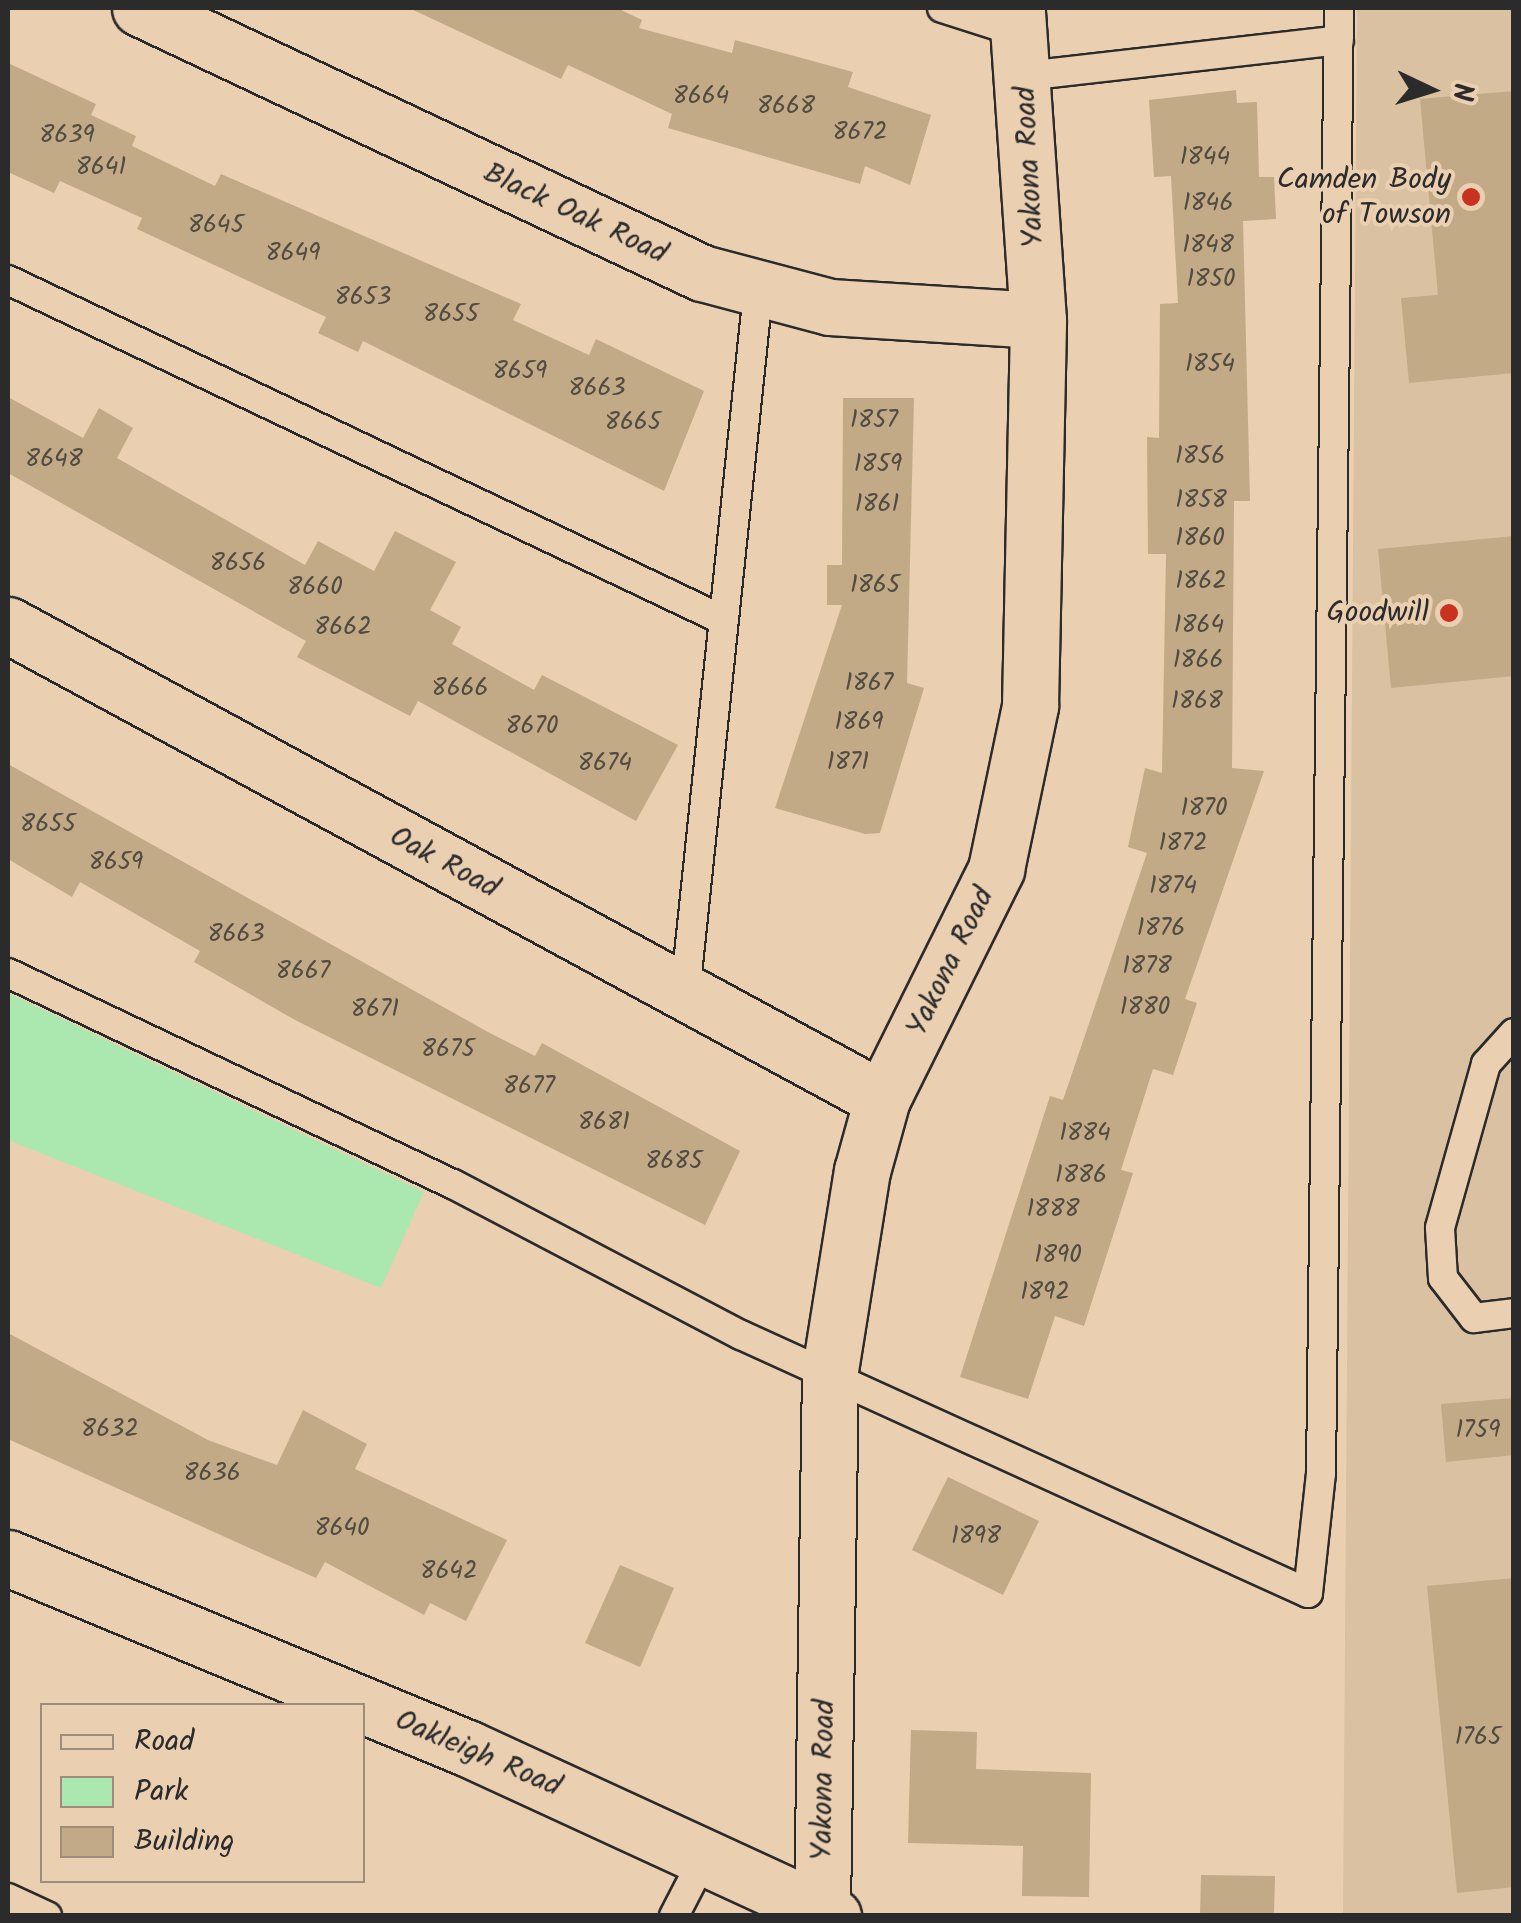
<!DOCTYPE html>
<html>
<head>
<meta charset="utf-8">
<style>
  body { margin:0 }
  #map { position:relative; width:1521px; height:1923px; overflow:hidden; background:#eacfb1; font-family:Kalam,sans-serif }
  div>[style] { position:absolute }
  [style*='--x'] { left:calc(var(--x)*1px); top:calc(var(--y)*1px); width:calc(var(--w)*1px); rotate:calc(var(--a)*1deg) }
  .built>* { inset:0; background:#dac1a2 }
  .green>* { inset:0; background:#aae8af }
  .building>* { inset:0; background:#c2aa86 }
  .roads { filter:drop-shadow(2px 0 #2b2b2b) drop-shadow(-2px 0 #2b2b2b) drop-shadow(0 2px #2b2b2b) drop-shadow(0 -2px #2b2b2b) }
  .service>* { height:28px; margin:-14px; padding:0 14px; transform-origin:14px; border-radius:14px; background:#eacfb1 }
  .minor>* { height:55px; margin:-27.5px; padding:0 27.5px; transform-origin:27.5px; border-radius:27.5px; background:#eacfb1 }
  .tertiary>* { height:55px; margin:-27.5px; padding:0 27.5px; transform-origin:27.5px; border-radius:27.5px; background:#eacfb1 }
  .dots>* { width:28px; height:28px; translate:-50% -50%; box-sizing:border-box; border:5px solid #eacfb1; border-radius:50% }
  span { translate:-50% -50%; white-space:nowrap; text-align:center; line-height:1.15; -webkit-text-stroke:8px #eacfb1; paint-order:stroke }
  .number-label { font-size:25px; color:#514b42 }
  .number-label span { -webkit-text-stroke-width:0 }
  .street-label { font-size:30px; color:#2b2b2b }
  .poi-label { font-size:30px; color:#2b2b2b }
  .right { translate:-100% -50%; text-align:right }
  .frame { position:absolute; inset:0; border:10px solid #2b2b2b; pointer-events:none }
  .legend { position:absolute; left:40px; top:1703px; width:325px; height:180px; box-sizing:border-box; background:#eacfb1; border:2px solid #9e8d7b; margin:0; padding:12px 18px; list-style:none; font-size:30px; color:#2b2b2b }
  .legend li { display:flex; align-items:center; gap:20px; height:50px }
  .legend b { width:50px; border:2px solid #9e8d7b }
  .north { position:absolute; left:1381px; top:40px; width:100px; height:100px; -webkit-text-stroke:8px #eacfb1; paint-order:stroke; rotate:94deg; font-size:28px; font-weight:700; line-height:40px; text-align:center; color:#2b2b2b }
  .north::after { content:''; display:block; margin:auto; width:35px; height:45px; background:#2b2b2b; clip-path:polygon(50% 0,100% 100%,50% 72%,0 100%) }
</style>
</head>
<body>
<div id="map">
  <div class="built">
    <i style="clip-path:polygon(1357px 8px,1513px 8px,1513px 1915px,1343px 1916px)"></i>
  </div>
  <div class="green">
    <i style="clip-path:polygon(8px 993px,424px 1192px,381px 1288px,8px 1140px)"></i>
  </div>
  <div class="building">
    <i style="clip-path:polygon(409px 8px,617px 8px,642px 20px,639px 28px,732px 53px,735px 40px,853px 72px,848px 87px,931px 115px,910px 185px,865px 166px,860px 184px,668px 128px,672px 114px,568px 65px,561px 79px)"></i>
    <i style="clip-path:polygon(8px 63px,96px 104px,91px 115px,136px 136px,132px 146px,215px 186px,221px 174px,521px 304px,513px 320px,589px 355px,596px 339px,704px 391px,664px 491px,363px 341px,358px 352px,318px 333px,326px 317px,137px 229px,142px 218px,60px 181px,54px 193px,8px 172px)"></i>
    <i style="clip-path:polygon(1236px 90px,1237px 103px,1257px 102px,1259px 177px,1274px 177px,1276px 219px,1243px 221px,1250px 501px,1234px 501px,1232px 768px,1264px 771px,1185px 999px,1197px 1003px,1173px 1075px,1153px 1069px,1121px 1170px,1133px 1173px,1084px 1326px,1055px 1316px,1028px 1399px,960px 1377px,1050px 1096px,1063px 1100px,1147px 853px,1128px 847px,1145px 768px,1162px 773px,1166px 554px,1148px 554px,1147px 437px,1159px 438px,1160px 304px,1178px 303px,1171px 176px,1154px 177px,1149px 100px)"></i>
    <i style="clip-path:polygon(1514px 91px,1514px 373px,1409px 383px,1401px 298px,1438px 295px,1420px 99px)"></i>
    <i style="clip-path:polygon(8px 397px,83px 438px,99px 408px,133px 428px,117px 458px,305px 565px,318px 541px,374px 571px,395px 531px,456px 562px,430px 610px,461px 627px,452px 644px,534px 690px,542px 675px,678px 745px,636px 821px,418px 701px,410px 716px,297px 657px,306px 641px,8px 473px)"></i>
    <i style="clip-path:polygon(843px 398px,914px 398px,907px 683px,924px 688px,880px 833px,865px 834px,775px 808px,842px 605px,827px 605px,827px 565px,842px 565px)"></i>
    <i style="clip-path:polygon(1514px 536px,1514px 676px,1391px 688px,1378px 549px)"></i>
    <i style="clip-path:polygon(8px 764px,488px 1032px,535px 1056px,542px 1043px,740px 1151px,705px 1225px,295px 1020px,194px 962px,200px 951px,80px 882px,72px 897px,8px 859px)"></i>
    <i style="clip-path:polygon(8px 1333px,208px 1440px,277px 1465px,303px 1410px,367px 1444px,355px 1469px,507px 1540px,466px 1621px,430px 1603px,424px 1615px,325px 1562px,316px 1578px,8px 1439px)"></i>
    <i style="clip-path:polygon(1514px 1398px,1514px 1455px,1446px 1462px,1441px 1404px)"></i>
    <i style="clip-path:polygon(948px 1477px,1039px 1521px,1003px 1595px,912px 1550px)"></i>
    <i style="clip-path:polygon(620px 1565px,674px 1588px,640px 1667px,585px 1643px)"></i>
    <i style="clip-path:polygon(1514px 1578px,1514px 1887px,1457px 1893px,1427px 1586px)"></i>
    <i style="clip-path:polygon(911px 1730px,977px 1732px,976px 1769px,1091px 1773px,1089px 1897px,1022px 1896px,1023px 1846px,908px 1843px)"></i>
    <i style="clip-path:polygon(1201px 1875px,1275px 1876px,1274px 1916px,1200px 1916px)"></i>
  </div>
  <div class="roads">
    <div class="service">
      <i style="--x:942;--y:8;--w:83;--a:17.6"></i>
      <i style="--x:1025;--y:76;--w:316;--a:-6.5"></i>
      <i style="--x:8;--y:280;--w:789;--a:25.43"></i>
      <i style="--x:8;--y:973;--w:492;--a:25.4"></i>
      <i style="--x:453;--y:1184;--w:325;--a:27.7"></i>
      <i style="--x:741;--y:1335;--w:623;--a:24.47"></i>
      <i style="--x:1308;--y:1593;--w:121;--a:-83.8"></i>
      <i style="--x:1321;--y:1473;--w:1465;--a:-89.3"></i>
      <i style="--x:685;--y:993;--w:705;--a:-84.05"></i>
      <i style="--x:1514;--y:1033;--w:42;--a:132.1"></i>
      <i style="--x:1486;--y:1064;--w:170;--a:105.7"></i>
      <i style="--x:1440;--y:1228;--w:50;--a:86.6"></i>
      <i style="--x:1443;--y:1278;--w:51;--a:52.2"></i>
      <i style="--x:1474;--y:1318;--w:40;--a:-7.1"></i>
      <i style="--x:8;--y:1898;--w:43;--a:24.8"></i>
      <i style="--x:674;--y:1916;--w:70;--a:-62.7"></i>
    </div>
    <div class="minor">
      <i style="--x:140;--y:8;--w:621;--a:25.25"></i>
      <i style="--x:702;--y:273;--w:132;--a:14.9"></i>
      <i style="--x:830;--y:307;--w:208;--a:3.6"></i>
      <i style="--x:8;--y:625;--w:994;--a:28.47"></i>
      <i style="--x:822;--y:1910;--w:540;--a:-89.15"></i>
      <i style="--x:830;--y:1370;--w:202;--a:-80.9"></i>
      <i style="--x:862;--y:1171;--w:75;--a:-74.5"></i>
      <i style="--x:882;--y:1099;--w:257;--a:-63.6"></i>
      <i style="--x:996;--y:869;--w:167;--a:-78.2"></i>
      <i style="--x:1030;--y:706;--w:386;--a:-88.8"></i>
      <i style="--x:1038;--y:320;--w:313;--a:-93.9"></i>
    </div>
    <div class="tertiary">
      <i style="--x:8;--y:1558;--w:497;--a:22.5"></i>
      <i style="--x:467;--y:1748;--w:403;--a:24.7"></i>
    </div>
  </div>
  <div class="dots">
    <i style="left:1471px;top:197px;background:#c8321e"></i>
    <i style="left:1449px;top:613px;background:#c8321e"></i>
  </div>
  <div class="number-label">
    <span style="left:701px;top:96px">8664</span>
    <span style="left:786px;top:106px">8668</span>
    <span style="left:860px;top:132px">8672</span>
    <span style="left:67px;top:135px">8639</span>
    <span style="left:1205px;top:157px">1844</span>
    <span style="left:101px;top:167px">8641</span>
    <span style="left:1208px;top:203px">1846</span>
    <span style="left:216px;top:225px">8645</span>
    <span style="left:1208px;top:245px">1848</span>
    <span style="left:293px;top:253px">8649</span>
    <span style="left:1211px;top:279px">1850</span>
    <span style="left:363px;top:297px">8653</span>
    <span style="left:451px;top:314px">8655</span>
    <span style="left:1210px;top:364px">1854</span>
    <span style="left:520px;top:371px">8659</span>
    <span style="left:597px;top:388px">8663</span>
    <span style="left:874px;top:420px">1857</span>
    <span style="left:633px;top:422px">8665</span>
    <span style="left:1200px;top:456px">1856</span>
    <span style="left:54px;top:459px">8648</span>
    <span style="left:878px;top:464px">1859</span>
    <span style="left:1201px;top:500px">1858</span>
    <span style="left:877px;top:504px">1861</span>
    <span style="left:1200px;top:538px">1860</span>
    <span style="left:238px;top:563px">8656</span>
    <span style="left:1201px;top:581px">1862</span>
    <span style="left:875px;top:585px">1865</span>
    <span style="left:315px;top:587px">8660</span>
    <span style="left:1199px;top:625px">1864</span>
    <span style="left:343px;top:627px">8662</span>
    <span style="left:1198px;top:660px">1866</span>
    <span style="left:869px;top:683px">1867</span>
    <span style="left:460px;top:688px">8666</span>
    <span style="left:1197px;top:701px">1868</span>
    <span style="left:859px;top:722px">1869</span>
    <span style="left:532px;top:726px">8670</span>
    <span style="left:848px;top:762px">1871</span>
    <span style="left:605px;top:763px">8674</span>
    <span style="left:1204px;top:808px">1870</span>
    <span style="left:48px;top:824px">8655</span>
    <span style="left:1183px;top:843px">1872</span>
    <span style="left:116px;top:862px">8659</span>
    <span style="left:1173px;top:886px">1874</span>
    <span style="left:1161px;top:928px">1876</span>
    <span style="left:236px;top:934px">8663</span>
    <span style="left:1147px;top:966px">1878</span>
    <span style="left:303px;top:971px">8667</span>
    <span style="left:1145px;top:1007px">1880</span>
    <span style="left:375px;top:1009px">8671</span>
    <span style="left:448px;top:1049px">8675</span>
    <span style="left:529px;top:1086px">8677</span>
    <span style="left:604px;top:1122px">8681</span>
    <span style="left:1085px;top:1133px">1884</span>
    <span style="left:674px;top:1161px">8685</span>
    <span style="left:1081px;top:1175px">1886</span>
    <span style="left:1053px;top:1209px">1888</span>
    <span style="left:1058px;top:1255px">1890</span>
    <span style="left:1045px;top:1292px">1892</span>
    <span style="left:110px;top:1429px">8632</span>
    <span style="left:1478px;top:1430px">1759</span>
    <span style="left:212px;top:1473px">8636</span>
    <span style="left:342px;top:1528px">8640</span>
    <span style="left:976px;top:1536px">1898</span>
    <span style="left:449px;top:1571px">8642</span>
    <span style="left:1478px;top:1737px">1765</span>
  </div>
  <div class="street-label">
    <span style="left:1030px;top:167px;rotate:-93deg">Yakona Road</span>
    <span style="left:575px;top:214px;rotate:25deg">Black Oak Road</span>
    <span style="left:444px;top:863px;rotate:28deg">Oak Road</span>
    <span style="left:951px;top:962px;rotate:-64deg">Yakona Road</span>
    <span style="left:478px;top:1754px;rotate:23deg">Oakleigh Road</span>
    <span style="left:824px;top:1780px;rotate:-89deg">Yakona Road</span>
  </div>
  <div class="poi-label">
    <span class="right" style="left:1451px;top:197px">Camden Body<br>of Towson</span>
    <span class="right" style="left:1429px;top:613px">Goodwill</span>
  </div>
  <div class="frame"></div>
  <ul class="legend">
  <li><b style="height:12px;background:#eacfb1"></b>Road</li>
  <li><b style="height:28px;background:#aae8af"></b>Park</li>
  <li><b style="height:28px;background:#c2aa86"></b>Building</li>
  </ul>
  <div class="north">N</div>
</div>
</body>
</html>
